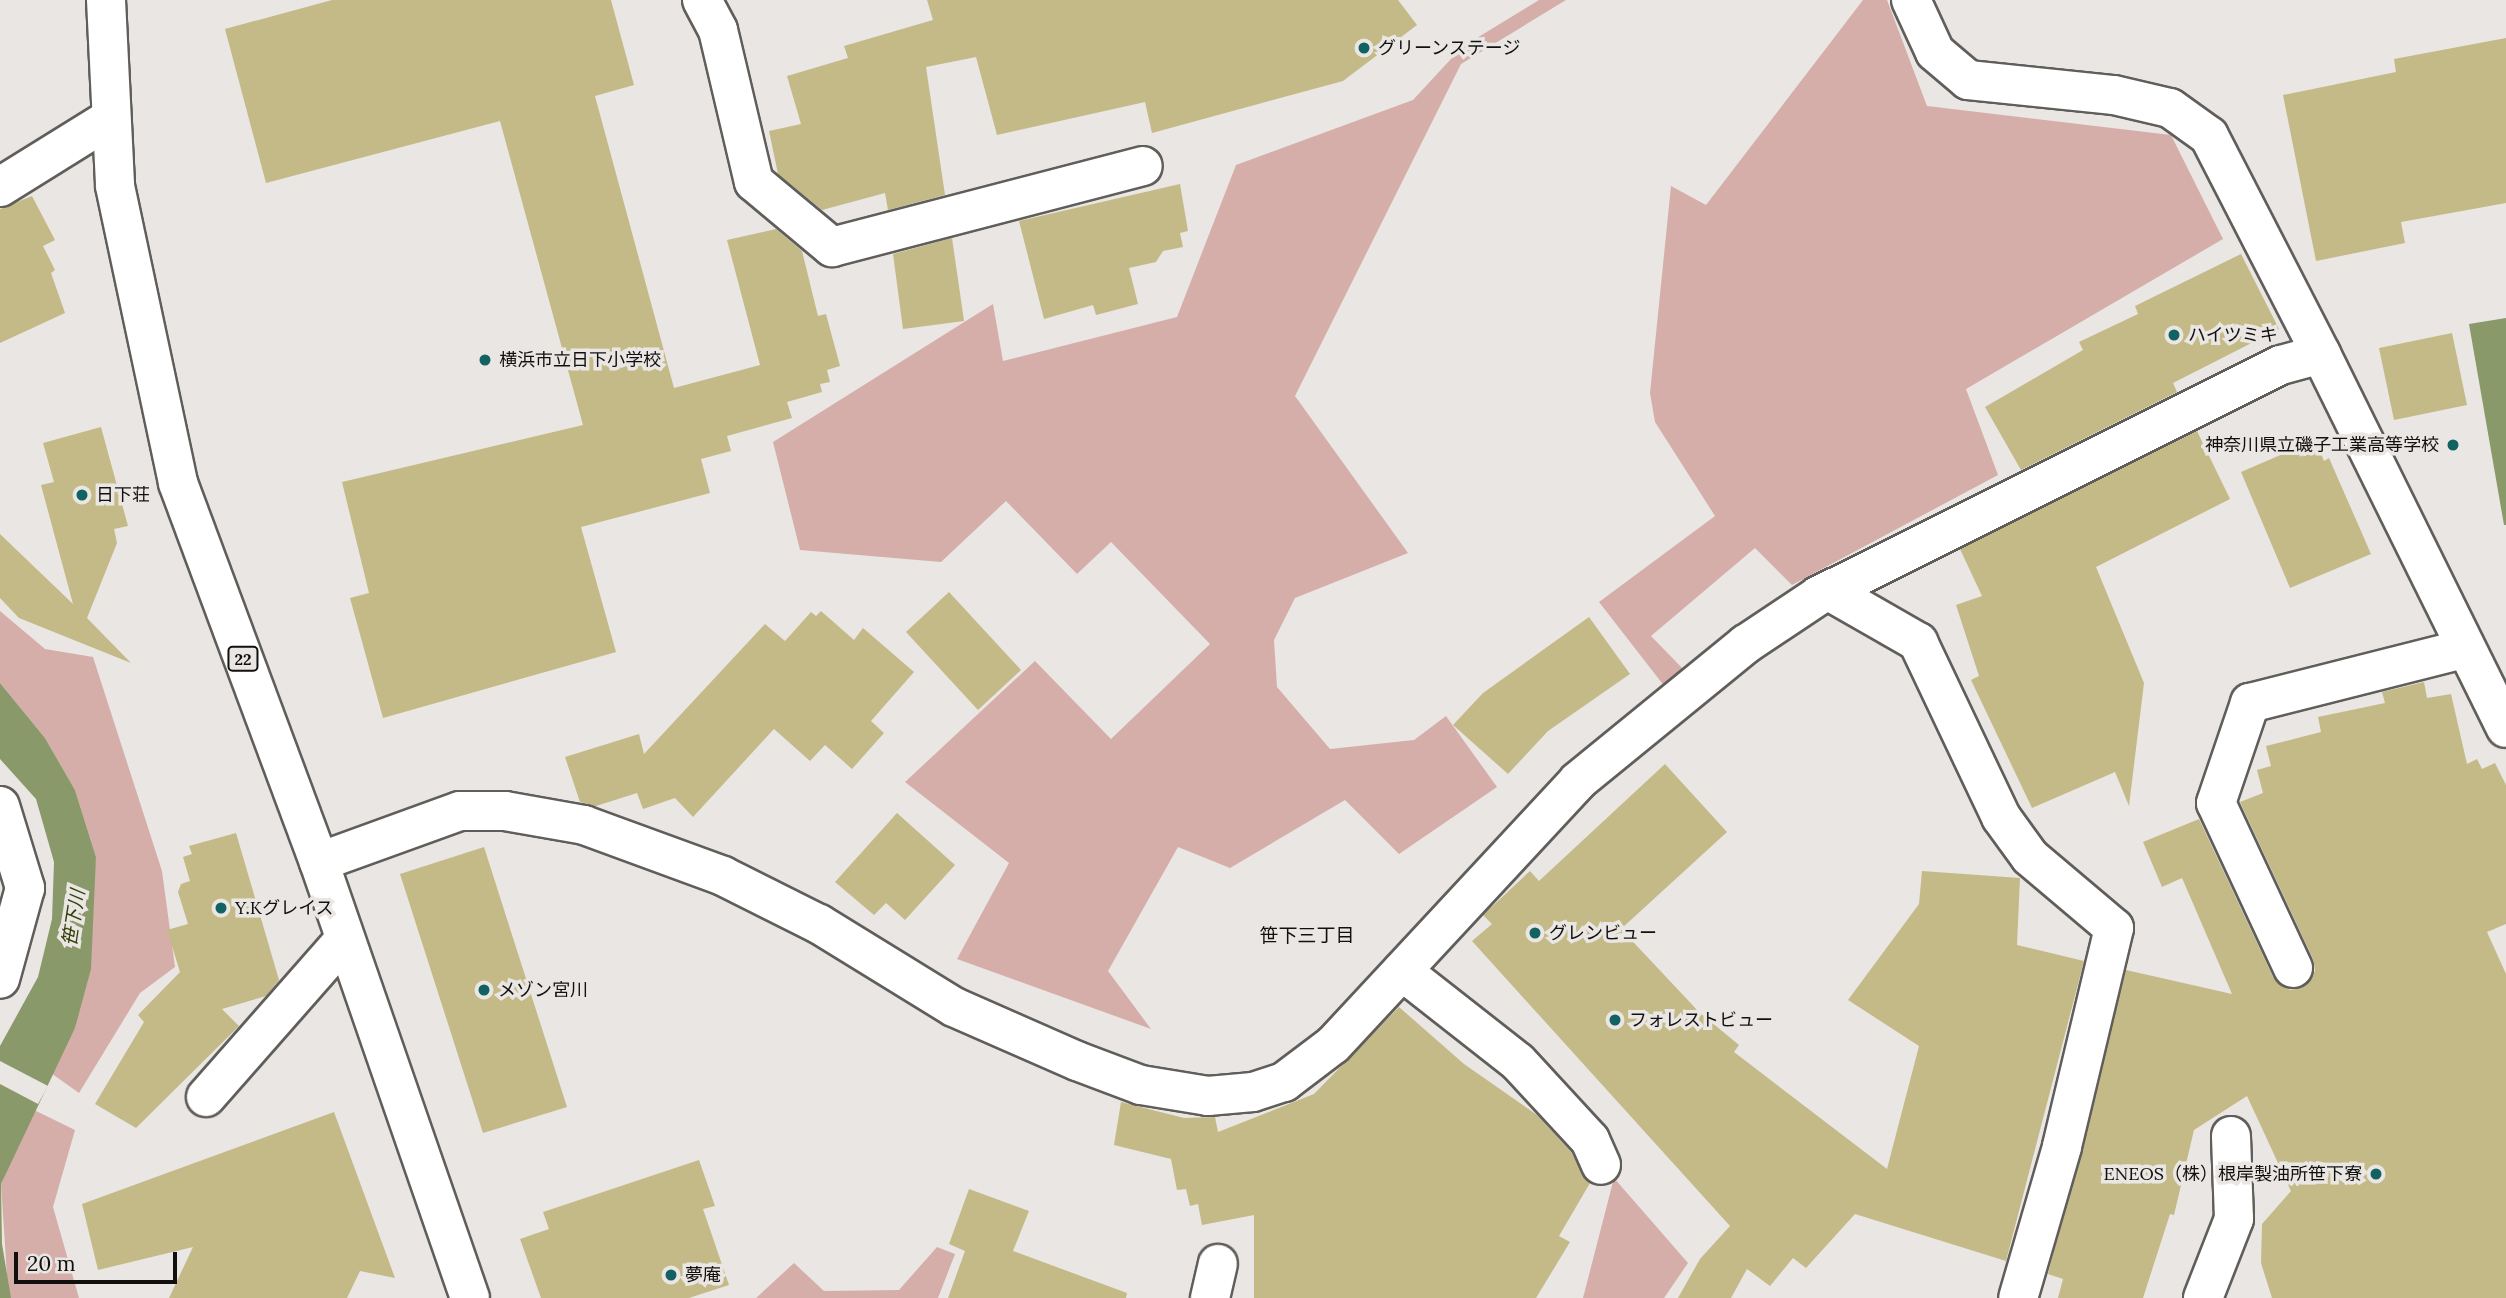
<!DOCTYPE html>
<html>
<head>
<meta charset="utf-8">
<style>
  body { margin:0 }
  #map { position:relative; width:2506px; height:1298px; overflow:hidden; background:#e9e6e3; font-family:Lora,"Noto Sans JP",serif }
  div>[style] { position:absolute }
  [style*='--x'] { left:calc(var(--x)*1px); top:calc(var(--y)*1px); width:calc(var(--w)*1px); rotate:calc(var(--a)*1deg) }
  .green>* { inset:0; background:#d6aea9 }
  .water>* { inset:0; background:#8a9969 }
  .pier>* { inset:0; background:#e9e6e3 }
  .building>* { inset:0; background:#c4ba87 }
  .roads { filter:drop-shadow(2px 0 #605e5b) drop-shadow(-2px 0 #605e5b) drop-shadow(0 2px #605e5b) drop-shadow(0 -2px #605e5b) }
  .street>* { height:38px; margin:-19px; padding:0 19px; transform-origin:19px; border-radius:19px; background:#fff }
  .primary>* { height:38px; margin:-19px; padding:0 19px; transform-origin:19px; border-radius:19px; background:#fff }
  .dots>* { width:19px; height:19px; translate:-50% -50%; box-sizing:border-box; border:4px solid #e9e6e3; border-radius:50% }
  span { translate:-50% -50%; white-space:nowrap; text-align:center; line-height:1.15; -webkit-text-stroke:7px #e9e6e3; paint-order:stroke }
  .shield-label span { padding:2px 5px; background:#e9e6e3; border:2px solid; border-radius:5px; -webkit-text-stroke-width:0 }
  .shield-label { font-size:16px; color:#11100f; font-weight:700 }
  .poi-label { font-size:18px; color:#11100f }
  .left { translate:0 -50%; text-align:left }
  .right { translate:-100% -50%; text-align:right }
  .water-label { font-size:19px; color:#323f05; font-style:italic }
  .neighbourhood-label { font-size:19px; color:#11100f }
  .scale { position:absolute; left:14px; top:1252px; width:163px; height:32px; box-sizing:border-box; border:4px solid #11100f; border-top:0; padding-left:9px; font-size:21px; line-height:24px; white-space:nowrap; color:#11100f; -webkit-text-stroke:5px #e9e6e3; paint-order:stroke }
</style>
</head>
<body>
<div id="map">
  <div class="green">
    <i style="clip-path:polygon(1539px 0,1566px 0,1461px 64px,1295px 396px,1408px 553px,1295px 598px,1274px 640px,1277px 687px,1330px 749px,1414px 740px,1446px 716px,1497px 787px,1399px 854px,1345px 800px,1230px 868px,1178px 847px,1108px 971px,1151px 1029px,957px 959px,1009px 863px,905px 782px,1035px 661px,1111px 739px,1210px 644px,1111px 542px,1077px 574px,1006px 501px,941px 562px,800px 550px,773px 442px,993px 304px,1003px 361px,1177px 317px,1236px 165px,1413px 100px,1462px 47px)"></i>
    <i style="clip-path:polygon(1863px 0,1887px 0,1927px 106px,2171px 135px,2223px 239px,1966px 389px,1998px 475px,1792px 585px,1755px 548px,1651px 636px,1686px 672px,1665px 687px,1599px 602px,1715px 516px,1655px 422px,1650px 393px,1671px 186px,1706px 205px)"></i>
    <i style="clip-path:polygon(0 611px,45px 649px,93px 657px,162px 871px,175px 967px,140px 993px,79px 1093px,51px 1073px,75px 1028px,96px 857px,75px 790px,45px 738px,0 683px)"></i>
    <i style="clip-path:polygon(32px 1109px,75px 1130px,53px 1207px,79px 1298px,11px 1298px,8px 1291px,1px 1184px)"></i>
    <i style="clip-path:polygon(1614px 1178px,1688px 1263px,1664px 1298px,1583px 1298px)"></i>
    <i style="clip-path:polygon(937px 1247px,955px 1254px,938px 1298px,756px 1298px,794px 1263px,824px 1291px,899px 1290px)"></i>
  </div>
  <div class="water">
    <i style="clip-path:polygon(2506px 318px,2506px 525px,2504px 525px,2469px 324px)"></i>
    <i style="clip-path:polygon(0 683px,45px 738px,75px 790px,96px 857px,91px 969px,75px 1028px,1px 1184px,2px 1244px,11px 1298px,0 1298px,0 1046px,38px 977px,52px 919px,54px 862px,36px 799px,0 759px)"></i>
  </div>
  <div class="pier">
    <i style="clip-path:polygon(0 1061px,48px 1086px,38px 1104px,0 1084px)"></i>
  </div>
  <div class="building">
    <i style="clip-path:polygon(332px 0,611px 0,634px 85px,595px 96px,674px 388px,760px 365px,727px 240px,776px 229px,802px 251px,818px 316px,826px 314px,840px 366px,827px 370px,830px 382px,820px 384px,822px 392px,787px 402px,792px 418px,727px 436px,731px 451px,701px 459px,710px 493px,581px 527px,616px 652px,383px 718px,350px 598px,369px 593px,342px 482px,583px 425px,500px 121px,266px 183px,225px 29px)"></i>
    <i style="clip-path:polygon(927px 0,1398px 0,1417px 25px,1343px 81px,1152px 133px,1145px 102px,997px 135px,976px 57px,926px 67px,945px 195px,888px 210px,885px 193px,822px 210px,778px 174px,769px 131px,801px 124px,787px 76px,848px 58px,844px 46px,933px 20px)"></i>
    <i style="clip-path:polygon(2506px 38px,2506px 203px,2401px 222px,2405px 243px,2316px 261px,2283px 95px,2396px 72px,2394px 59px)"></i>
    <i style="clip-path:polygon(1180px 184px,1188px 231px,1180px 233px,1183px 247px,1163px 251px,1156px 262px,1129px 268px,1138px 304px,1096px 315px,1093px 305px,1044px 319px,1019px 221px)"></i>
    <i style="clip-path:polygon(32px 196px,55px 240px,43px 246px,55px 270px,51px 273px,65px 313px,0 343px,0 209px)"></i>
    <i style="clip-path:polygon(952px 238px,964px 321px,903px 329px,893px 254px)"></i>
    <i style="clip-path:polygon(2241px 254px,2279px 329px,2173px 383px,2177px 392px,2021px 470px,1985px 407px,2083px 350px,2079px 342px,2138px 314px,2135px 306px)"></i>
    <i style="clip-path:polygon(2452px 333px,2467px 405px,2394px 420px,2379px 348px)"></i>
    <i style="clip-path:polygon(101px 427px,128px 526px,114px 529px,117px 543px,87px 618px,131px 663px,19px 618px,0 598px,0 534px,73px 604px,41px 485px,54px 482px,43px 443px)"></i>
    <i style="clip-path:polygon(2197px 431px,2230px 499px,2096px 567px,2144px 683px,2129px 806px,2115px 772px,2032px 808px,1971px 680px,1979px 676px,1956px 605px,1982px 596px,1960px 549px)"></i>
    <i style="clip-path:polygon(2315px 440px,2324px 461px,2329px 458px,2371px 554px,2290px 588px,2241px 472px)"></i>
    <i style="clip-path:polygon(949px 592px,1021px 670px,978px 710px,906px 632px)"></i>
    <i style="clip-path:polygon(821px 611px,854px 640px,863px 628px,914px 672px,871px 721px,884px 733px,852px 769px,825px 745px,810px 761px,774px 729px,693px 817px,675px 798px,643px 809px,637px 793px,596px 806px,580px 802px,565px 757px,639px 734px,644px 754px,765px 624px,785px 641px,811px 612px,816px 616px)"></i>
    <i style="clip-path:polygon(1589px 617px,1630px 674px,1548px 731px,1508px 774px,1453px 725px,1483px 693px)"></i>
    <i style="clip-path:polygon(2424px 682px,2427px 698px,2451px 694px,2467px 764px,2477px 759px,2482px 769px,2495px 763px,2506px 785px,2506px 924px,2487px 932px,2506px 974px,2506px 1298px,2272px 1298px,2261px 1263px,2262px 1224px,2291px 1191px,2247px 1096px,2194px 1130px,2174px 1215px,2170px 1214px,2143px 1298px,2058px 1298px,2063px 1279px,2048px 1274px,2126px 970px,2232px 994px,2182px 878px,2162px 887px,2143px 842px,2199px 819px,2273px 977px,2290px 990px,2303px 987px,2315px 971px,2313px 959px,2240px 802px,2263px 793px,2257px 770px,2271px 766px,2266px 746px,2321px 732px,2318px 717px,2385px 703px,2382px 692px)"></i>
    <i style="clip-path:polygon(1665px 764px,1727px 832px,1621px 929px,1699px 1012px,1739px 1045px,1734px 1052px,1887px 1169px,1919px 1046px,1848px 1000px,1919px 904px,1922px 871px,2020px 878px,2017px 945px,2084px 961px,2006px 1261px,1855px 1214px,1806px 1268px,1793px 1258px,1770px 1286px,1747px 1269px,1731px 1298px,1678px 1298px,1700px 1259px,1730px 1226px,1472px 941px,1492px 924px,1483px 915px,1530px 871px,1539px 881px)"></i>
    <i style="clip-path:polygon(897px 813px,955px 865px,905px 920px,886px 903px,874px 915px,835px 882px)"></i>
    <i style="clip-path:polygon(236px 833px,279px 980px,266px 996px,222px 1009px,239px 1026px,136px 1128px,95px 1104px,144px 1022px,138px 1015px,180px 972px,167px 930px,188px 924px,178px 892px,181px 884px,190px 881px,183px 857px,192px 854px,189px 846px)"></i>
    <i style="clip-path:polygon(484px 847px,567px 1107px,483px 1133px,400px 874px)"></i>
    <i style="clip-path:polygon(1399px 1007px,1464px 1064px,1537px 1115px,1571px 1152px,1590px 1183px,1559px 1236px,1570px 1242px,1536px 1298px,1254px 1298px,1254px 1215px,1202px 1225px,1198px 1204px,1190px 1206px,1186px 1189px,1177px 1190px,1171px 1159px,1114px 1145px,1121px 1102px,1184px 1118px,1215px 1117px,1218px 1132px,1314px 1094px)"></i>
    <i style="clip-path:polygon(334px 1112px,395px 1278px,360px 1271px,347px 1298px,169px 1298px,193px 1247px,98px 1270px,82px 1204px)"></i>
    <i style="clip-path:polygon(699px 1160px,715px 1206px,703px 1209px,729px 1285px,689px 1298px,541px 1298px,520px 1239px,549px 1229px,543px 1212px)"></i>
    <i style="clip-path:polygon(969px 1189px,1029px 1211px,1013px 1251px,1127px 1293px,1126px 1298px,948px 1298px,965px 1251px,949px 1244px)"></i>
  </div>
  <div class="roads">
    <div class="street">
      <i style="--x:702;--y:0;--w:34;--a:62"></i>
      <i style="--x:718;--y:30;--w:156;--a:76.7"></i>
      <i style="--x:754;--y:182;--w:102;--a:39.8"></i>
      <i style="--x:832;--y:247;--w:321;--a:-14.6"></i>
      <i style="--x:1911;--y:0;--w:57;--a:65.2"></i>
      <i style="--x:1935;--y:52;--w:43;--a:40.3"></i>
      <i style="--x:1968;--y:80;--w:147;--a:5.9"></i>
      <i style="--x:2114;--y:95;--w:57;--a:13.1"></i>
      <i style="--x:2170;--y:108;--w:48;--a:35.7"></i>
      <i style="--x:2209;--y:136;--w:245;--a:62.8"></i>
      <i style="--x:0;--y:187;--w:131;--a:-31.9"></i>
      <i style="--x:1829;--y:591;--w:103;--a:29.8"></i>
      <i style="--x:1918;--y:642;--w:194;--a:64.6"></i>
      <i style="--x:2001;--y:817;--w:49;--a:54.1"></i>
      <i style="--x:2030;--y:857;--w:110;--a:40.2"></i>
      <i style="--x:2114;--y:928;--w:225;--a:103.4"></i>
      <i style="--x:2062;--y:1147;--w:157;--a:106.2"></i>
      <i style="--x:0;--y:806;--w:86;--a:73"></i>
      <i style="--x:25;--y:888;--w:94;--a:105.4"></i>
      <i style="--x:319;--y:862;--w:150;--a:-19.9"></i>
      <i style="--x:460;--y:811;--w:45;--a:0"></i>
      <i style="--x:505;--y:811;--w:80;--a:10"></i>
      <i style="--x:584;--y:825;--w:148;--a:20.1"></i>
      <i style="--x:723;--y:876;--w:107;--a:26.6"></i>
      <i style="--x:819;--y:924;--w:158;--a:31.6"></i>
      <i style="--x:954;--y:1007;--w:134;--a:23.7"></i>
      <i style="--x:1077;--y:1061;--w:68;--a:20.6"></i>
      <i style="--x:1141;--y:1085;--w:68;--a:9.3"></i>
      <i style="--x:1208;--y:1096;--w:45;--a:-5.1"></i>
      <i style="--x:1253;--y:1092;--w:33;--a:-18"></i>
      <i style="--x:1284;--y:1082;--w:61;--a:-37.1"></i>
      <i style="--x:1333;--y:1045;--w:360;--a:-47.1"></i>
      <i style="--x:1578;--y:781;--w:217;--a:-39.2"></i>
      <i style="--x:1746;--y:644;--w:87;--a:-33.7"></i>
      <i style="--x:1818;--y:596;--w:517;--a:-26.52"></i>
      <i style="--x:2281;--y:365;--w:41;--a:-15.4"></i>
      <i style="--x:2321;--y:354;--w:417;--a:63.7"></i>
      <i style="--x:2293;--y:968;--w:182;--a:-115"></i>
      <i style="--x:2216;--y:803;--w:106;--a:-71.2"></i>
      <i style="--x:2250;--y:703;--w:221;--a:-14.2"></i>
      <i style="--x:1402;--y:971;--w:147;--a:38.1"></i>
      <i style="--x:1518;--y:1062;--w:106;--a:47.3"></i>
      <i style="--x:1590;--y:1140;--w:27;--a:66"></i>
      <i style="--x:206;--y:1097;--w:208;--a:-48.7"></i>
      <i style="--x:1210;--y:1298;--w:35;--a:-77"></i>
      <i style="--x:2203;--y:1298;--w:85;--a:-68.6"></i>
      <i style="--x:2234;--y:1219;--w:83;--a:-92.1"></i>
    </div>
    <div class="primary">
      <i style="--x:106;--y:0;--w:186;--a:87.2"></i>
      <i style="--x:115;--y:186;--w:304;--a:78"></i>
      <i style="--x:178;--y:483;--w:404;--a:69.6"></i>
      <i style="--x:319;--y:862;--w:461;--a:70.9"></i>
    </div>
  </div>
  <div class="dots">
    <i style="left:1364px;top:48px;background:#126261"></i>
    <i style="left:2174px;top:335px;background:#126261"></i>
    <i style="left:485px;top:360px;background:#126261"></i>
    <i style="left:2453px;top:445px;background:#126261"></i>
    <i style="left:82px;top:495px;background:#126261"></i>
    <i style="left:221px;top:908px;background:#126261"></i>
    <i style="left:1535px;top:933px;background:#126261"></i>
    <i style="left:484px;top:990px;background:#126261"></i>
    <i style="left:1615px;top:1020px;background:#126261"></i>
    <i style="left:2376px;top:1174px;background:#126261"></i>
    <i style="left:671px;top:1275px;background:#126261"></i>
  </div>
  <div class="shield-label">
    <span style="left:243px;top:659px">22</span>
  </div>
  <div class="poi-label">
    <span class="left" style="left:1378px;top:48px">グリーンステージ</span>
    <span class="left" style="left:2188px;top:335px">ハイツミキ</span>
    <span class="left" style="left:499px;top:360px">横浜市立日下小学校</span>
    <span class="right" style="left:2439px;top:445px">神奈川県立磯子工業高等学校</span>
    <span class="left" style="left:96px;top:495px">日下荘</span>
    <span class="left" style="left:235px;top:908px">Y.Kグレイス</span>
    <span class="left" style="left:1549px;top:933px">グレンビュー</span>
    <span class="left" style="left:498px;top:990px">メゾン宮川</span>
    <span class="left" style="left:1629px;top:1020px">フォレストビュー</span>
    <span class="right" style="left:2362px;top:1174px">ENEOS（株）根岸製油所笹下寮</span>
    <span class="left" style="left:685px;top:1275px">夢庵</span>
  </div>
  <div class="water-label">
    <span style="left:74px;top:918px;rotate:-81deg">笹下川</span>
  </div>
  <div class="neighbourhood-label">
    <span style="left:1307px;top:936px">笹下三丁目</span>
  </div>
  <div class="scale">20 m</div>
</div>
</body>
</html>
